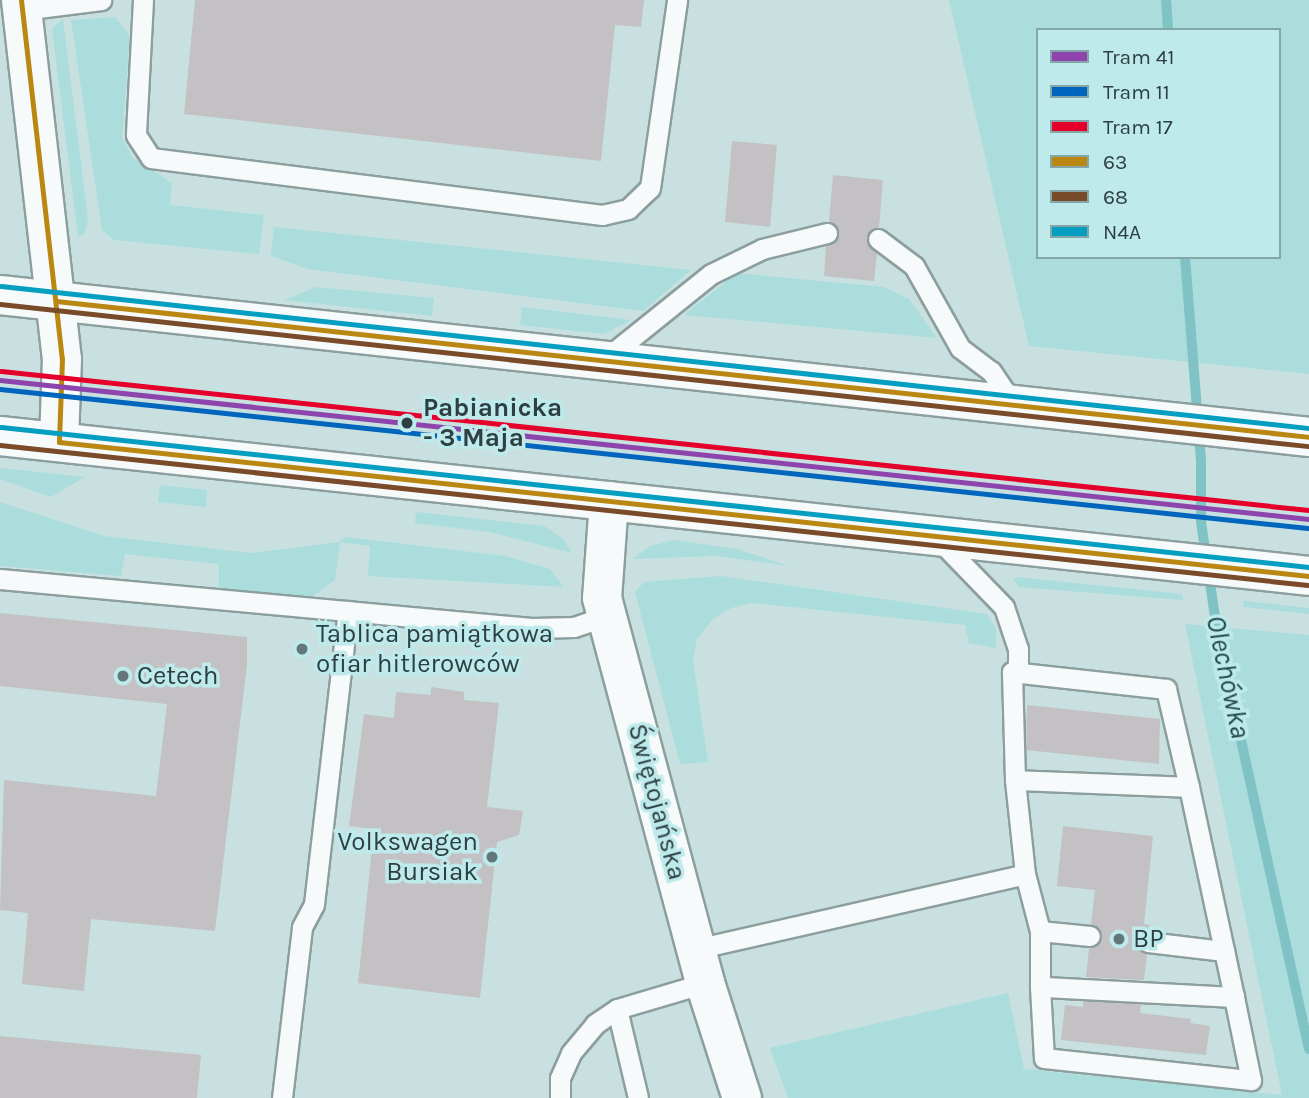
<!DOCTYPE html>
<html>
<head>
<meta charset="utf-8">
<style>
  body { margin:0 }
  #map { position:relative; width:1309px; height:1098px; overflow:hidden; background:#c8e0e0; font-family:Karla,sans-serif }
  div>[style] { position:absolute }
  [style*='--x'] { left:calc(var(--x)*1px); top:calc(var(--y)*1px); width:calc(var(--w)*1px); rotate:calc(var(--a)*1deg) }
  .green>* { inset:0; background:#abdddd }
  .stream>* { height:10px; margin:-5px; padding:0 5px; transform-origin:5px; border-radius:5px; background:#80c3c4 }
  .building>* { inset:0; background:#c3c1c3 }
  .roads { filter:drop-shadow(2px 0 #8c9e9e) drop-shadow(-2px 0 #8c9e9e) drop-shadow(0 2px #8c9e9e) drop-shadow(0 -2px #8c9e9e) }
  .lane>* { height:19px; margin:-9.5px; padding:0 9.5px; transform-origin:9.5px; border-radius:9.5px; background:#f7fafa }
  .street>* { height:38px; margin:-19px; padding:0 19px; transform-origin:19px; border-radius:19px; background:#f7fafa }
  .secondary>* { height:38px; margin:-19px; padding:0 19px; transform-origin:19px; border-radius:19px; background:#f7fafa }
  .primary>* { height:38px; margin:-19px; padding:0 19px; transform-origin:19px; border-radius:19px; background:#f7fafa }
  .bus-1>* { height:5px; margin:-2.5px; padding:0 2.5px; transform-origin:2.5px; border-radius:2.5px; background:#ba8713 }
  .bus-2>* { height:5px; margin:-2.5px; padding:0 2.5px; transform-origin:2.5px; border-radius:2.5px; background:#7a4b2a }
  .bus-3>* { height:5px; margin:-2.5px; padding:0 2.5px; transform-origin:2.5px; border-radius:2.5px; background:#049ec0 }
  .tram-1>* { height:5px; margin:-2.5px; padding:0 2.5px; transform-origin:2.5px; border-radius:2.5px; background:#8e44ad }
  .tram-2>* { height:5px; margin:-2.5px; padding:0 2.5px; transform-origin:2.5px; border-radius:2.5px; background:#0065bd }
  .tram-3>* { height:5px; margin:-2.5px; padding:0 2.5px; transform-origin:2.5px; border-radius:2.5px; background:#e4002b }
  .dots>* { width:19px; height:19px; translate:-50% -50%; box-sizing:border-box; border:4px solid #beeaeb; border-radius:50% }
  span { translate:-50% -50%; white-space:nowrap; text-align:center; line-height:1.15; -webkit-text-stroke:7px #beeaeb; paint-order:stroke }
  .stop-label { font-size:26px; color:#2d3f40; font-weight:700 }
  .left { translate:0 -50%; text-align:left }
  .poi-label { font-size:26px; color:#2d3f40 }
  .right { translate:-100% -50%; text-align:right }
  .street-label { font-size:26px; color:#2d3f40 }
  .water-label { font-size:28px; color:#234b4c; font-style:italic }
  .legend { position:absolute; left:1036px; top:28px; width:245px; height:231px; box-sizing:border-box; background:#beeaeb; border:2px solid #84a6a7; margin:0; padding:9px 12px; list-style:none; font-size:21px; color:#2d3f40 }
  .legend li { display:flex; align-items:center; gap:14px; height:35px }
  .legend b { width:35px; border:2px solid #84a6a7 }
</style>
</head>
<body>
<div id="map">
  <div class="green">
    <i style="clip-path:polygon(evenodd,949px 0,1309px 0,1309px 374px,1029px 346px,949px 0,1038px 30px,1279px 30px,1279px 257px,1038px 257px,1038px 30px)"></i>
    <i style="clip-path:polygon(115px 17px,130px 36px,122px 138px,133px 158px,172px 183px,170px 205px,264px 215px,259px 254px,114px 240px,102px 230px,71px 20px)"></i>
    <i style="clip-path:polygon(63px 19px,88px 220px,84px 235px,78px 236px,52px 29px)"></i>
    <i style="clip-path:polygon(274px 227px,691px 270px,643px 311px,308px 269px,271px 256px)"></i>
    <i style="clip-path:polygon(737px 273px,883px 287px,909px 299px,937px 338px,684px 315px)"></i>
    <i style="clip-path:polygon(316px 287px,434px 298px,432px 316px,284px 300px)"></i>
    <i style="clip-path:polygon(522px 307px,631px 320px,604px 334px,520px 325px)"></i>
    <i style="clip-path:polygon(0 468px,85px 477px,51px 497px,0 479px)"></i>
    <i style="clip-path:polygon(160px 485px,207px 490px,206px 507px,158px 502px)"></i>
    <i style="clip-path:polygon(0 502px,104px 536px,251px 553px,339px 542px,346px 537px,505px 556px,550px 569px,564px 587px,368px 576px,370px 546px,340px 542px,335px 580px,310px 598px,219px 590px,219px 564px,125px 554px,121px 576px,0 566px)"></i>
    <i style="clip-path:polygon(416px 512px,544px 526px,562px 538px,572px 553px,489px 532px,415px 523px)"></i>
    <i style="clip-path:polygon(675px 540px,737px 549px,789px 566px,717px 556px,633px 559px,650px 546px)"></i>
    <i style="clip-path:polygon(721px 576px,987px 614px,996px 629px,996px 648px,969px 643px,965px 625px,752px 603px,731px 608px,713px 619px,697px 639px,693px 660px,708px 762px,680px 764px,635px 592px,644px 582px)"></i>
    <i style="clip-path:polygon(1017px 577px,1182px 594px,1183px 600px,1018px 587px,1014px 579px)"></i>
    <i style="clip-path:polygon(1243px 601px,1309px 608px,1309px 614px,1244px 607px)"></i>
    <i style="clip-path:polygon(1185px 624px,1309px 635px,1309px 1098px,788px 1098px,770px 1048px,1008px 993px,1024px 1069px,1282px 1095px)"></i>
  </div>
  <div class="stream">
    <i style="--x:1166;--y:0;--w:30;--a:86"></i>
    <i style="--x:1185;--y:257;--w:205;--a:85.5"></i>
    <i style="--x:1201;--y:461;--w:61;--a:90"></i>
    <i style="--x:1201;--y:522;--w:110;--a:81.6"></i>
    <i style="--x:1217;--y:631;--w:428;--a:77.6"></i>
  </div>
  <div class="building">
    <i style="clip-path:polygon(195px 0,644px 0,641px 27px,615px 25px,601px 161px,184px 114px)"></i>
    <i style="clip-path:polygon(732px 141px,777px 145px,770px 227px,725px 222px)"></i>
    <i style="clip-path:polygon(833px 175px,883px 180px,879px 227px,866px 238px,877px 253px,874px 281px,824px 276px,826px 246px,839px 236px,836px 225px,829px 221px)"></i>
    <i style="clip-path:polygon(0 613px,247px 637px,247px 665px,215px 931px,91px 919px,84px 991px,22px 984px,28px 913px,0 910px,4px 780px,156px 796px,167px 704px,0 686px)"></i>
    <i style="clip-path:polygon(431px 687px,464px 692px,464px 700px,499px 703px,487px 807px,523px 811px,519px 835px,497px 842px,480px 998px,358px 983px,374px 829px,349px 826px,364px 714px,394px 718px,396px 692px,431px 695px)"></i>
    <i style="clip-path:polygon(1027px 705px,1160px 719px,1159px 764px,1026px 750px)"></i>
    <i style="clip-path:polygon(1063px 826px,1153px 836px,1144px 924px,1150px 925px,1150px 930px,1139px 934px,1136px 941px,1147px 954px,1144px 980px,1086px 977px,1089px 948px,1099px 944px,1102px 937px,1091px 924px,1095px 890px,1057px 886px)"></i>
    <i style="clip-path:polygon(1083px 1001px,1141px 1004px,1140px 1013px,1191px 1019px,1190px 1023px,1210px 1026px,1206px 1055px,1061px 1040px,1065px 1005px,1083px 1007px)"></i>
    <i style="clip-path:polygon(0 1036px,201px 1055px,197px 1098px,0 1098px)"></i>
  </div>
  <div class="roads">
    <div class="lane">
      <i style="--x:143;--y:0;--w:135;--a:93"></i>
      <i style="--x:136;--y:135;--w:27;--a:57"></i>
      <i style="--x:151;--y:158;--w:455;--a:7.2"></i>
      <i style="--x:602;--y:215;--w:27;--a:-13"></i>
      <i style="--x:628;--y:209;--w:30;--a:-44"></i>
      <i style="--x:650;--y:188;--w:190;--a:-81.8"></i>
      <i style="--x:22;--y:10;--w:80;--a:-7.2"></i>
      <i style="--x:878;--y:239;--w:45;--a:36.9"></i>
      <i style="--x:914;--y:266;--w:94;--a:60.7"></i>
      <i style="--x:960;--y:348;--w:39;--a:37"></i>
      <i style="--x:991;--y:371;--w:40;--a:56"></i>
      <i style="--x:604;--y:360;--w:137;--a:-38.8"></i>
      <i style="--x:711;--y:274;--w:57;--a:-26.1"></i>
      <i style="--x:762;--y:249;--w:67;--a:-13.8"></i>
      <i style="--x:938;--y:539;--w:95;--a:45.9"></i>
      <i style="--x:1004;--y:607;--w:44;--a:71.6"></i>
      <i style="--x:1018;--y:649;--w:23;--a:90"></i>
      <i style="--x:0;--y:579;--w:534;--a:5.26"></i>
      <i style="--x:532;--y:628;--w:42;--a:-1.4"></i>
      <i style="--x:574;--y:627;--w:34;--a:-19"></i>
      <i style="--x:1015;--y:780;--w:108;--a:-91.6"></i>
      <i style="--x:1012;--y:672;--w:155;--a:6.3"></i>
      <i style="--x:1166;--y:689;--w:101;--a:76.8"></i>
      <i style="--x:1040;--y:931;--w:50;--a:5.7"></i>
      <i style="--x:1148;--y:942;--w:77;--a:6.8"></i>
      <i style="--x:696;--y:949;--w:337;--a:-12.8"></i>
      <i style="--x:1040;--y:987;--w:56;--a:-90"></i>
      <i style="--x:1040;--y:931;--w:59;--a:-104.7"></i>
      <i style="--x:1025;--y:874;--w:95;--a:-96.1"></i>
      <i style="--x:1015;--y:780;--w:174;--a:2.3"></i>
      <i style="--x:1189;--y:787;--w:215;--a:77.9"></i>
      <i style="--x:1234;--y:997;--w:194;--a:-177"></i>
      <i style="--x:1040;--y:987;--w:71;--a:86.8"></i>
      <i style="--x:1044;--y:1058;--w:208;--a:6.1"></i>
      <i style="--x:1251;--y:1080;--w:85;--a:-101.6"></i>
      <i style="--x:617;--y:1009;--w:91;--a:76.7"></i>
      <i style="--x:282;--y:1098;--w:172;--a:-83.3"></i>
      <i style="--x:302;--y:927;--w:26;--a:-62"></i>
      <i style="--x:314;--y:904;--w:295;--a:-83.4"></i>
      <i style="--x:560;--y:1098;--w:20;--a:-90"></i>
      <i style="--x:560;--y:1078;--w:27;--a:-66"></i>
      <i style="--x:571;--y:1053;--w:38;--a:-50"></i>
      <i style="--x:595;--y:1024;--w:27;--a:-34"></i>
      <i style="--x:617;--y:1009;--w:92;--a:-16.5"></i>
    </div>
    <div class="street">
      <i style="--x:609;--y:501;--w:97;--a:94.1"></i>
      <i style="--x:602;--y:598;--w:399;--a:75"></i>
      <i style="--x:705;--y:983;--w:121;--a:72.2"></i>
    </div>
    <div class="secondary">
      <i style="--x:21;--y:0;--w:361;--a:83.5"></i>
      <i style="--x:62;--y:359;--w:83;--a:92.1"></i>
    </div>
    <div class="primary">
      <i style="--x:0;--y:295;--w:1317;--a:6.19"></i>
      <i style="--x:0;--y:436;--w:1316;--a:6.1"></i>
    </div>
  </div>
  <div class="bus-1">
    <i style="--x:21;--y:0;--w:361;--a:83.5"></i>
    <i style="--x:62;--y:359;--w:83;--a:92.1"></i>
    <i style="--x:59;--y:442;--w:1257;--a:6.12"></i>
    <i style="--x:56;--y:301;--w:1260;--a:6.19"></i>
  </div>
  <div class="bus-2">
    <i style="--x:0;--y:304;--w:1316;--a:6.2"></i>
    <i style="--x:0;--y:445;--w:1315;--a:6.11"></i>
  </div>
  <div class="bus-3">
    <i style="--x:1;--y:286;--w:1316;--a:6.2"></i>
    <i style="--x:1;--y:427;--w:1315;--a:6.11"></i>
  </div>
  <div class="tram-1">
    <i style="--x:0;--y:380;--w:1316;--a:6.06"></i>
  </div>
  <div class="tram-2">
    <i style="--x:0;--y:389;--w:1315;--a:6.07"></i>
  </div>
  <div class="tram-3">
    <i style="--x:1;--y:371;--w:1315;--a:6.07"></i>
  </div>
  <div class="dots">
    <i style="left:407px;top:423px;background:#2d3f40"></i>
    <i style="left:302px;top:649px;background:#637778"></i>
    <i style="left:123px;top:676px;background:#637778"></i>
    <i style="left:492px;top:857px;background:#637778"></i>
    <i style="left:1119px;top:939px;background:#637778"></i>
  </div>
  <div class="stop-label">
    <span class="left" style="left:423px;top:423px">Pabianicka<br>- 3 Maja</span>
  </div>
  <div class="poi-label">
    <span class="left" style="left:316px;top:649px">Tablica pamiątkowa<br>ofiar hitlerowców</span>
    <span class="left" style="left:137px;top:676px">Cetech</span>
    <span class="right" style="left:478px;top:857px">Volkswagen<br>Bursiak</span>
    <span class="left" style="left:1133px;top:939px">BP</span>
  </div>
  <div class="street-label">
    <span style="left:657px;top:802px;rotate:75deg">Świętojańska</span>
  </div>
  <div class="water-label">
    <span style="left:1228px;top:677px;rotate:78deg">Olechówka</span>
  </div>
  <ul class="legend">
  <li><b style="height:9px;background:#8e44ad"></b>Tram 41</li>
  <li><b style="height:9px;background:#0065bd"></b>Tram 11</li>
  <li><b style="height:9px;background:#e4002b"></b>Tram 17</li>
  <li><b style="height:9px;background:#ba8713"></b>63</li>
  <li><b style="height:9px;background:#7a4b2a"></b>68</li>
  <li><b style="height:9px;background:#049ec0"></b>N4A</li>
  </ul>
</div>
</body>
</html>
